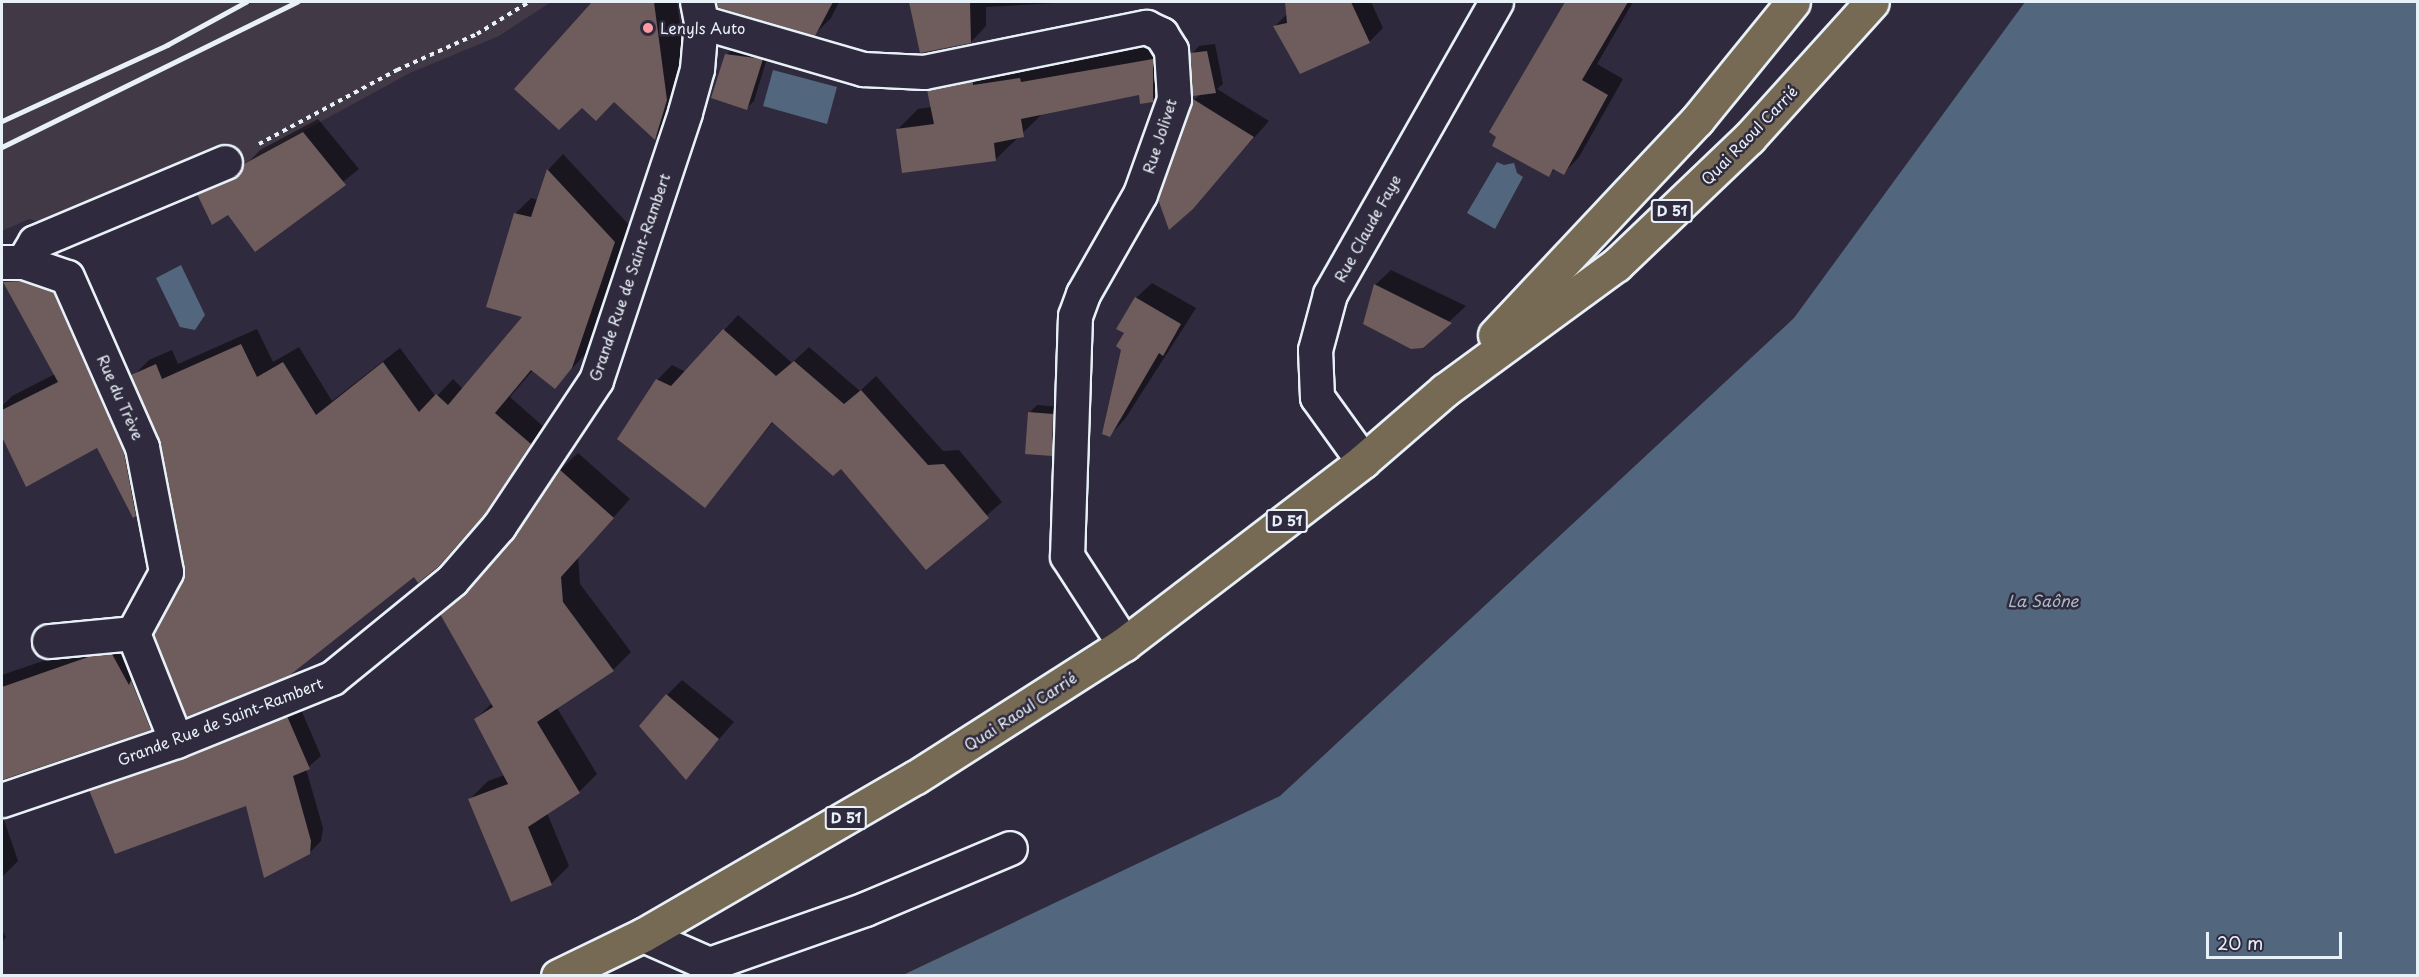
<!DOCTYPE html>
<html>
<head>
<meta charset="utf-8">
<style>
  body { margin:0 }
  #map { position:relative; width:2419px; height:977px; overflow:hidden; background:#2f2a3d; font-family:"Playpen Sans",sans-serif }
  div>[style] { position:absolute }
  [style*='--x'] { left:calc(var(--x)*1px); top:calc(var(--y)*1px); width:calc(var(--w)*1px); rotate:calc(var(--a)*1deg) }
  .built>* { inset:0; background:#423946 }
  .water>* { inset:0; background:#52677d }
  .shadow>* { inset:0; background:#0007 }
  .building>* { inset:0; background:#6f5c5c }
  .path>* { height:4px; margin-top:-2px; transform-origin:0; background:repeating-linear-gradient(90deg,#e8f1f8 0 4.5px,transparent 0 9px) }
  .roads { filter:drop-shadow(2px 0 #e8f1f8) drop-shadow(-2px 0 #e8f1f8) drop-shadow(0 2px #e8f1f8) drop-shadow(0 -2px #e8f1f8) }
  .minor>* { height:33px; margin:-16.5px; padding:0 16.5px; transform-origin:16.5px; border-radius:16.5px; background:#2f2a3d }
  .major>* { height:33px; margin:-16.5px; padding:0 16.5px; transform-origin:16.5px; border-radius:16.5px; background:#766a54 }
  .rail>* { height:4.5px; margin:-2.25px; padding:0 2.25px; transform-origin:2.25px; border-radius:2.25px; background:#e8f1f8 }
  .dots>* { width:16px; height:16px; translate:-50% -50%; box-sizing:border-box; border:3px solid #2f2a3d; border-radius:50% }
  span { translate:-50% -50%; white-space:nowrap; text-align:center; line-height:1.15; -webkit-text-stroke:5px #2f2a3d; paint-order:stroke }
  .shield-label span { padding:2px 4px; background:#2f2a3d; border:2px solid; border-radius:4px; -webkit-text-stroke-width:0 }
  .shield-label { font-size:14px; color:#e8f1f8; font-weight:700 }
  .poi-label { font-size:15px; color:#e8f1f8 }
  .left { translate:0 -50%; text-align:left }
  .street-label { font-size:15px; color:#e8f1f8 }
  .water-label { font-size:16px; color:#acbac7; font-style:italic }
  .frame { position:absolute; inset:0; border:3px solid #e8f1f8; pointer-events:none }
  .scale { position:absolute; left:2206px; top:932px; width:136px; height:27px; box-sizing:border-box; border:3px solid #e8f1f8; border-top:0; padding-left:8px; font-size:18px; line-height:21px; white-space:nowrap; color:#e8f1f8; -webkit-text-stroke:4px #2f2a3d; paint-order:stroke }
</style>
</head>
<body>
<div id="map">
  <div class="built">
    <i style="clip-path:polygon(2px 2px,551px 2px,499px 36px,410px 73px,217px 178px,41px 222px,29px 219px,2px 231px)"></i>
  </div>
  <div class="water">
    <i style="clip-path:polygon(2025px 2px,2417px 2px,2417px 975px,903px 975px,1280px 796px,1794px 318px)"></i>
    <i style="clip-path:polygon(773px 70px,837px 87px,827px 124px,763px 106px)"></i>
    <i style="clip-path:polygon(1497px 162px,1504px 165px,1514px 163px,1517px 173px,1523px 177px,1495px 229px,1467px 213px)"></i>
    <i style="clip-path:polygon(181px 265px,205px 315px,195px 330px,180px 327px,156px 278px)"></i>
  </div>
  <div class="shadow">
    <i style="clip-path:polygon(595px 2px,677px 2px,687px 78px,675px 117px,655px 138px,614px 100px,516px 89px)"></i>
    <i style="clip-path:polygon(752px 2px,839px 2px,831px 18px,815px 34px,760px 18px)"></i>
    <i style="clip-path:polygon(914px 2px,1075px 2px,986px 7px,986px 26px,971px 42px,921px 51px)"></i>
    <i style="clip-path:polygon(1286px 2px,1371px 2px,1383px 28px,1369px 42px,1275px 26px,1288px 13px)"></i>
    <i style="clip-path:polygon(1566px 2px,1633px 2px,1597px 64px,1623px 79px,1579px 157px,1564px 173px,1555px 169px,1549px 175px,1491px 132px)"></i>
    <i style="clip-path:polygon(1173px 39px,1173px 80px,1152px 101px,1140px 93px,1043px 113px,995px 160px,897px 130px,918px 109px,932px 107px,929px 91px,949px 70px)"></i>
    <i style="clip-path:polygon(1215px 44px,1223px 84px,1217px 89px,1269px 121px,1192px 208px,1194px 100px,1201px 94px,1192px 54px,1199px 46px)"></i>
    <i style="clip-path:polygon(734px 47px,769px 52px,754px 101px,747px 108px,727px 55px)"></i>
    <i style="clip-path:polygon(318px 119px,359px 169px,256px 250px,228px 213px,199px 194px,213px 180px,243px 168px,260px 150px)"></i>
    <i style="clip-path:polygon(563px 154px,630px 226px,588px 351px,555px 387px,533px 370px,510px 397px,545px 428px,500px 497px,455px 549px,438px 565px,414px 575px,184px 581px,186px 568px,162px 443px,133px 376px,149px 360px,172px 350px,178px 364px,257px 329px,273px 362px,299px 347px,332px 401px,400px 348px,436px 397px,453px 379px,463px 389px,525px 316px,515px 214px,531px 198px,538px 200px,548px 170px)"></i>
    <i style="clip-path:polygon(24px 263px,72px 273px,155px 495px,135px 514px,98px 446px,27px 485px,2px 434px,2px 406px,12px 396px,55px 374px,5px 282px)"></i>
    <i style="clip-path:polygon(1391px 270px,1466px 306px,1422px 347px,1375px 285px)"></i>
    <i style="clip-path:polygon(1152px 283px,1196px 308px,1125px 419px,1110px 435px,1126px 333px,1136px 298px)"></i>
    <i style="clip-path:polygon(738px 315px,792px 363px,809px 347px,860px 391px,876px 376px,943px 451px,959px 450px,1002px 502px,926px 568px,841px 467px,774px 421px,704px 506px,657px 380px,672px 365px,686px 372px)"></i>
    <i style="clip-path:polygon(1037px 405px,1060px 407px,1059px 447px,1051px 454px,1029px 413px)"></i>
    <i style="clip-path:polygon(578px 453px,630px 499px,578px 557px,580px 584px,631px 652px,613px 670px,557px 708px,597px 774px,579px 792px,547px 813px,569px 866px,551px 884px,470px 799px,488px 781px,505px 775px,476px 719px,492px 703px,442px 615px,514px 539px,560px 470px)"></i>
    <i style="clip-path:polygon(130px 636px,169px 710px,150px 728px,2px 781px,2px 675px,110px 638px)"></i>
    <i style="clip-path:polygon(682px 680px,734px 722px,686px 777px,667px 695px)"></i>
    <i style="clip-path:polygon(299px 705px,321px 756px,306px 769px,323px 828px,321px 841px,309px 853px,247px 804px,91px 791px,103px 779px)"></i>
    <i style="clip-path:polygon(2px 814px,18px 861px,2px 877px)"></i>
    <i style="clip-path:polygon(2px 931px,6px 937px,2px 942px)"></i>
  </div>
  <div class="building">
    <i style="clip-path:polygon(592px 2px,654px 2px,667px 100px,655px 140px,614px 102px,596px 121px,582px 108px,559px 130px,514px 89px)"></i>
    <i style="clip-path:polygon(717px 2px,833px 2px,815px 36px,717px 7px)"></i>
    <i style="clip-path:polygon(909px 2px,970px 2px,971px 43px,920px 53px)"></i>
    <i style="clip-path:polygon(1285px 2px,1351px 2px,1370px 43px,1300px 74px,1273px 26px,1287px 23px)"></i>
    <i style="clip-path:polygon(1565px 2px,1628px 2px,1582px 80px,1608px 95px,1564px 175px,1553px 169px,1549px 177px,1492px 146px,1496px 137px,1489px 132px)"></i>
    <i style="clip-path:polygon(1207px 51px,1216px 93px,1193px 96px,1190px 53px)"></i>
    <i style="clip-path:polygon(725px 54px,763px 59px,747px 110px,711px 98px)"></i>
    <i style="clip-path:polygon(1153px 59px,1153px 102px,1140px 104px,1139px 95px,1021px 119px,1024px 137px,994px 143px,996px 161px,902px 173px,896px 129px,934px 124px,927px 90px,973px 81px,973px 85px,1020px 78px,1021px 82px)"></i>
    <i style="clip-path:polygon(1193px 99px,1254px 137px,1193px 209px,1169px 230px,1158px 199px)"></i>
    <i style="clip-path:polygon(303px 132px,346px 185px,255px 252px,228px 215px,212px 225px,197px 194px,232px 179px,244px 164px)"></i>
    <i style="clip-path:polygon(547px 169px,615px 242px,572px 368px,555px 389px,531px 370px,495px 413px,531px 444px,484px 515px,439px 566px,418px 583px,414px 577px,290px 675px,186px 717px,154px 635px,182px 581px,184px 568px,160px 443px,131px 375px,156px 364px,162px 379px,241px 344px,257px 377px,283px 362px,316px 415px,383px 362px,419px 412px,436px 394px,448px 405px,522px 317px,486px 307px,514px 213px,531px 217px)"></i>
    <i style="clip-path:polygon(20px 281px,53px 292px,124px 453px,136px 516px,133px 518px,97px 448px,26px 487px,2px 437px,2px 410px,58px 382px,3px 282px)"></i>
    <i style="clip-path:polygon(1374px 284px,1452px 323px,1423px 348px,1411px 349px,1363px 324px)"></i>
    <i style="clip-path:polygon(1135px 297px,1181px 324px,1163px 356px,1159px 353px,1110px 437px,1102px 434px,1121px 350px,1116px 346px,1124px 333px,1116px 329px)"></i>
    <i style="clip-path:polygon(723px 329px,776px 376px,794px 361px,844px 404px,861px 390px,928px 465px,944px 464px,989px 518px,926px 570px,841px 469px,833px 476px,772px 422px,705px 508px,617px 439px,656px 379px,671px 386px)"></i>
    <i style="clip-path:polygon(1028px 412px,1053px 414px,1052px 456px,1025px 454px)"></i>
    <i style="clip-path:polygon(559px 469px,614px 518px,561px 577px,563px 602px,614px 671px,537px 722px,580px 793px,528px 827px,552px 885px,511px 902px,468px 799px,508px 784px,474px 719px,493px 707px,440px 614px,466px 592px,513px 538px)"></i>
    <i style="clip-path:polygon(112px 654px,129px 685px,131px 680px,151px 730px,2px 780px,2px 687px,91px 656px)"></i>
    <i style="clip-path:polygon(666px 694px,719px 739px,686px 780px,639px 726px)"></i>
    <i style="clip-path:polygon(287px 716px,310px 769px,293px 776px,311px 841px,310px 854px,264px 878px,246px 806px,115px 854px,89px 790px)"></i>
  </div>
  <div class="path">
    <i style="--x:259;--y:144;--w:157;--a:-28.2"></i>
    <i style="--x:397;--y:70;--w:88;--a:-24.2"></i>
    <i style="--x:477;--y:34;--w:61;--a:-31.6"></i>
  </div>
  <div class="roads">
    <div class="minor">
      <i style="--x:701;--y:22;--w:169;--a:16.2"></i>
      <i style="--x:863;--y:69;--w:61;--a:2.8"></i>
      <i style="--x:924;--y:72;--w:227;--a:-11.5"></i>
      <i style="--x:1146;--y:27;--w:17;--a:25"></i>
      <i style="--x:1161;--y:34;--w:19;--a:58"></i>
      <i style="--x:1171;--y:50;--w:49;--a:86.5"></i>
      <i style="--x:1174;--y:99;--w:101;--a:109.7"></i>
      <i style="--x:1140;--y:194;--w:115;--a:119.7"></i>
      <i style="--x:1083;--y:294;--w:23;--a:110"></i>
      <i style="--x:1075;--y:316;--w:240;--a:91.9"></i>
      <i style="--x:1067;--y:556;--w:105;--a:57.1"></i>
      <i style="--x:2;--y:262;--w:21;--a:0"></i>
      <i style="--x:23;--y:262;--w:46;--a:18.8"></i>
      <i style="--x:67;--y:277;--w:186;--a:66.2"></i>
      <i style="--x:142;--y:447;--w:127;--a:79.1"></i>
      <i style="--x:166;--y:572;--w:69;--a:118.4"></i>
      <i style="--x:133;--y:633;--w:116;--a:68.3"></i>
      <i style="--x:23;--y:262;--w:23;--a:-59"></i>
      <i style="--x:35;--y:242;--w:206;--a:-22.8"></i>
      <i style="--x:1363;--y:461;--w:79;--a:-125.7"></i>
      <i style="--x:1317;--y:397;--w:47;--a:-92.4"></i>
      <i style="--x:1315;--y:350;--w:58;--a:-75"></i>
      <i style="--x:1330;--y:294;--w:336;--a:-60.4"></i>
      <i style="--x:49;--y:641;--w:84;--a:-5.4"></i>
      <i style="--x:2;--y:800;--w:184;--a:-18.7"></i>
      <i style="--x:176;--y:741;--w:168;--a:-22"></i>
      <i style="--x:332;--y:678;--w:155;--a:-39.2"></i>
      <i style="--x:452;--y:580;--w:72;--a:-49"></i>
      <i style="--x:499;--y:526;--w:175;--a:-56.4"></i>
      <i style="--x:596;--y:380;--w:282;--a:-71.6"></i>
      <i style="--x:685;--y:112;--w:45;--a:-74.4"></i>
      <i style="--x:697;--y:69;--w:47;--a:-85.1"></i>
      <i style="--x:701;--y:22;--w:20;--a:-101"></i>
      <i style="--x:643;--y:935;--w:72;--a:23.7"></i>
      <i style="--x:709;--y:964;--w:165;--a:-19.4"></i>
      <i style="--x:865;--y:909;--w:157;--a:-22.8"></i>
    </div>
    <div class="major">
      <i style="--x:1495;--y:335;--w:295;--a:-46.8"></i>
      <i style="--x:1697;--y:120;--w:152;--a:-50.9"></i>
      <i style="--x:558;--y:976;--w:94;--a:-25.8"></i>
      <i style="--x:643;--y:935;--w:315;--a:-30.1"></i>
      <i style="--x:916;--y:777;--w:247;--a:-32.6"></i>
      <i style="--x:1124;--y:644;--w:301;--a:-37.4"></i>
      <i style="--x:1363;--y:461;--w:108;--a:-40.9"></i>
      <i style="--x:1445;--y:390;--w:212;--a:-36.2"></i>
      <i style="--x:1616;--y:265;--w:184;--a:-43.7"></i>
      <i style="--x:1749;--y:138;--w:183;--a:-47.9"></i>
    </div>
  </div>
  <div class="rail">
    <i style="--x:2;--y:121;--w:182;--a:-24.7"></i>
    <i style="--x:167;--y:45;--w:90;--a:-28.6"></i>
    <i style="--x:2;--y:147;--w:329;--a:-26.2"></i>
  </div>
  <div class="dots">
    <i style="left:648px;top:28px;background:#ff9aa2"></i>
  </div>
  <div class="shield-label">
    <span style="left:1672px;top:211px">D 51</span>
    <span style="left:1287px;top:521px">D 51</span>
    <span style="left:846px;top:818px">D 51</span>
  </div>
  <div class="poi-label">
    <span class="left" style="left:660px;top:28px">Lenyls Auto</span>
  </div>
  <div class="street-label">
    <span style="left:1749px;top:135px;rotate:-46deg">Quai Raoul Carrié</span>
    <span style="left:1159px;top:136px;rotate:-72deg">Rue Jolivet</span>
    <span style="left:1367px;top:228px;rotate:-61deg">Rue Claude Faye</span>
    <span style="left:629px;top:277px;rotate:-71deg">Grande Rue de Saint-Rambert</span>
    <span style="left:121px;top:397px;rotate:66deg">Rue du Trève</span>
    <span style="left:1020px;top:711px;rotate:-33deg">Quai Raoul Carrié</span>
    <span style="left:220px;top:721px;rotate:-21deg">Grande Rue de Saint-Rambert</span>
  </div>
  <div class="water-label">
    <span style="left:2043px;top:600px">La Saône</span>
  </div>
  <div class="frame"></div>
  <div class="scale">20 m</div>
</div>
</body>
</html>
